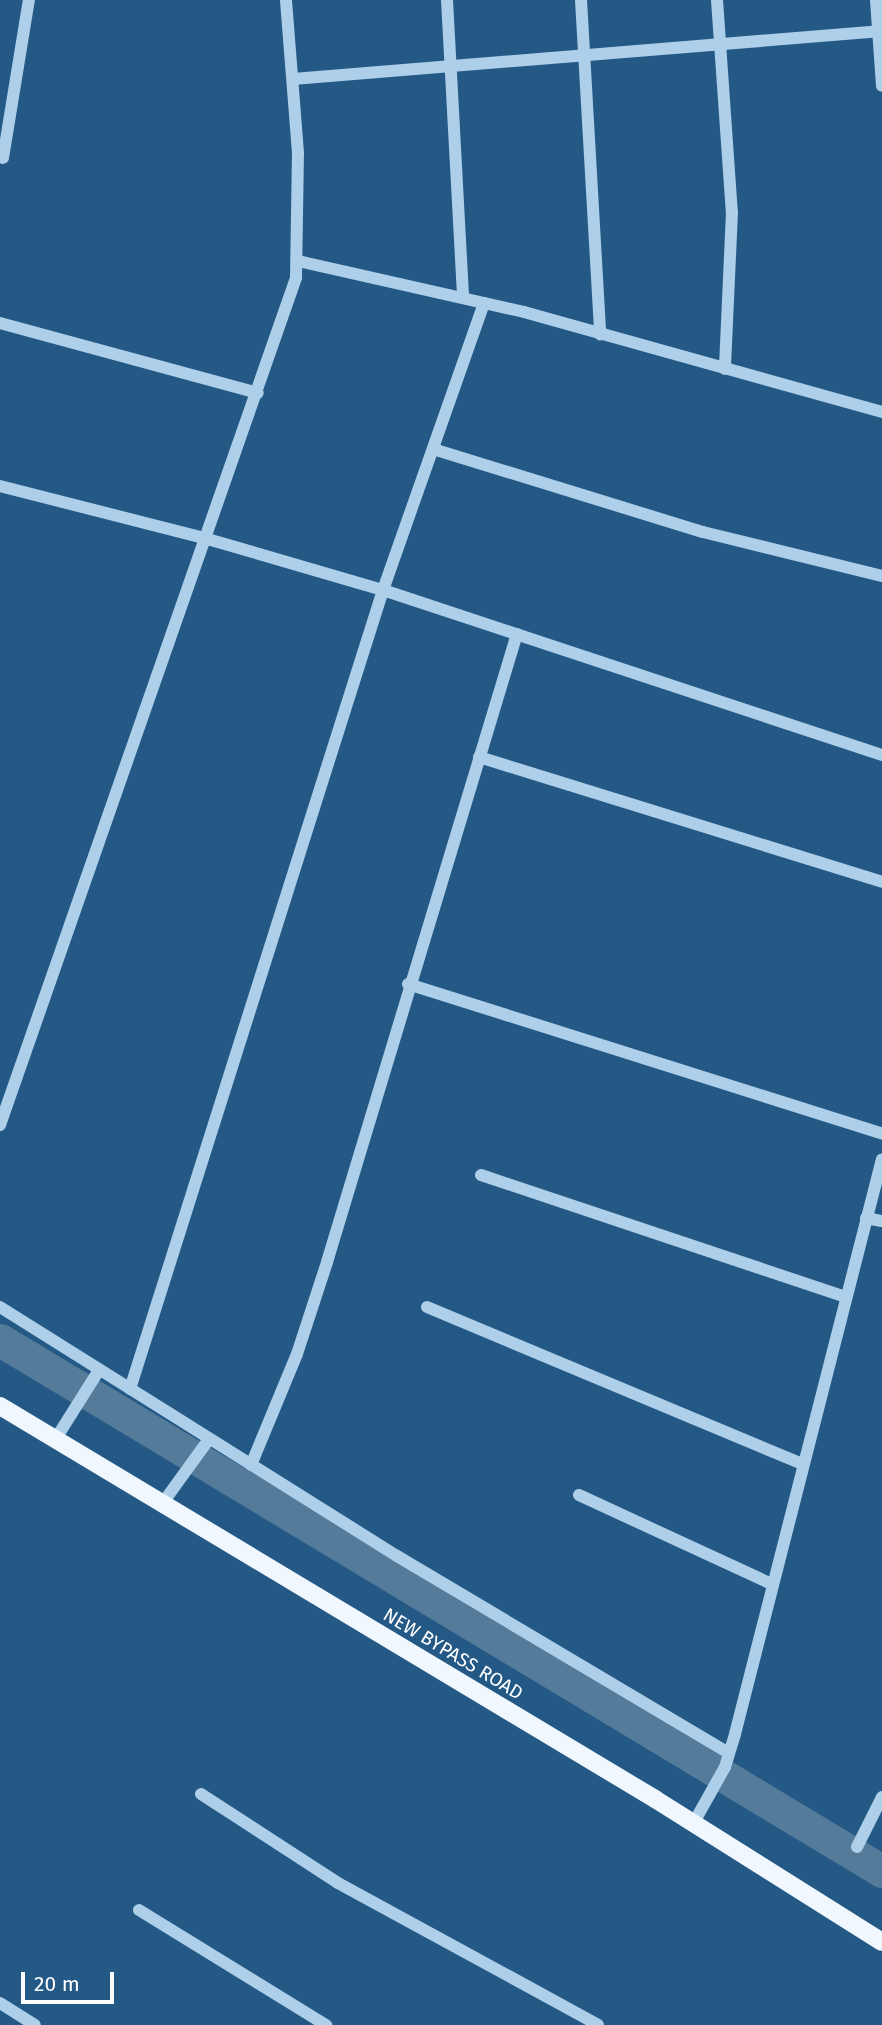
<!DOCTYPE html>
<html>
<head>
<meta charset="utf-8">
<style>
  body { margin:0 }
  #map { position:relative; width:882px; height:2025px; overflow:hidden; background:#245986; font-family:"Fira Sans",sans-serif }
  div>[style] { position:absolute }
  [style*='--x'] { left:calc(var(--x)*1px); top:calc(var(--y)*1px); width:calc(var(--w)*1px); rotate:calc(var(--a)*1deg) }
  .canal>* { height:33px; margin:-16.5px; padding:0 16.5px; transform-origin:16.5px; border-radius:16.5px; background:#557b9a }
  .minor>* { height:12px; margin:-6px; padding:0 6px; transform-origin:6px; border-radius:6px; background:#aecfe9 }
  .major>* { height:18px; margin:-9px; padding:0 9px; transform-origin:9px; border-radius:9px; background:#f1f7fe }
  span { translate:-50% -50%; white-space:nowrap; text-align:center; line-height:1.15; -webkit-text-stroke:6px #245986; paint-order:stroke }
  .street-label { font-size:19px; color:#fff }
  .scale { position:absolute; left:21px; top:1972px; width:93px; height:32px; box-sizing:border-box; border:4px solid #fff; border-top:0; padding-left:9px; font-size:21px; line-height:24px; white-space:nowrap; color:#fff; -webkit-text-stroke:5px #245986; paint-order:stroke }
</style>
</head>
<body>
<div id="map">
  <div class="canal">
    <i style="--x:0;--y:1340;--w:1030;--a:31.05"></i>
  </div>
  <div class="minor">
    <i style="--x:447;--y:0;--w:298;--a:86.9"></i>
    <i style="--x:581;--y:0;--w:335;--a:86.7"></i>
    <i style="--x:717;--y:0;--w:213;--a:86"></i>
    <i style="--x:732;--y:212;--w:157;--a:92.6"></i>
    <i style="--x:876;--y:0;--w:86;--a:86"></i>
    <i style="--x:293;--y:79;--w:591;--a:-4.66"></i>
    <i style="--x:3;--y:158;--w:160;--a:-80.7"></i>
    <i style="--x:298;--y:261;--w:232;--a:12.7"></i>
    <i style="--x:524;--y:312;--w:372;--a:15.6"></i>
    <i style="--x:0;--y:323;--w:267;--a:15.2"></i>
    <i style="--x:433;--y:449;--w:282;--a:17.1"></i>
    <i style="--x:703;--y:532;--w:184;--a:13.8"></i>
    <i style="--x:0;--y:486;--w:211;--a:14.3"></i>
    <i style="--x:204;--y:538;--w:186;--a:16.2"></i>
    <i style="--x:383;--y:590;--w:526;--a:18.3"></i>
    <i style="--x:479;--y:757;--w:422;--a:17.2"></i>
    <i style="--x:408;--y:984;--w:497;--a:17.5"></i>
    <i style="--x:0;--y:1125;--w:897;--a:-70.74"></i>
    <i style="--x:296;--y:278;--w:125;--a:-89.1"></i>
    <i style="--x:298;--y:153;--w:153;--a:-94.5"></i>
    <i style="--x:481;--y:1175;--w:385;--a:18.5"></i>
    <i style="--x:866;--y:1218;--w:16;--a:11"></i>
    <i style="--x:0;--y:1307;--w:469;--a:32.1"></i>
    <i style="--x:397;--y:1556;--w:386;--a:30.7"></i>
    <i style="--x:427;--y:1307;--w:407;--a:22.7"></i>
    <i style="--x:130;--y:1389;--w:838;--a:-72.43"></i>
    <i style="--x:383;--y:590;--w:304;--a:-70.6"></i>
    <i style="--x:55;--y:1440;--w:83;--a:-57.8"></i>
    <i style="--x:251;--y:1465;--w:120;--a:-67.5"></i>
    <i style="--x:297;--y:1354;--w:97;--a:-71.9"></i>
    <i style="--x:327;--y:1262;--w:656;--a:-73.17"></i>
    <i style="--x:579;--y:1495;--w:213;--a:24.8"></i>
    <i style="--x:162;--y:1504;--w:80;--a:-54.1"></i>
    <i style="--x:201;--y:1794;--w:163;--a:33"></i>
    <i style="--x:338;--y:1883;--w:296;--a:28.6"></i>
    <i style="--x:693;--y:1824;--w:65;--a:-60.7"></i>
    <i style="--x:725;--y:1767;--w:34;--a:-73"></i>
    <i style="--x:735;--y:1734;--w:593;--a:-75.66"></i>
    <i style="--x:857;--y:1847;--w:56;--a:-63.4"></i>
    <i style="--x:139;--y:1910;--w:220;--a:31.6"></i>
    <i style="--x:0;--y:2003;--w:41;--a:32.2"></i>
  </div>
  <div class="major">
    <i style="--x:0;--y:1406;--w:764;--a:30.96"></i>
    <i style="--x:655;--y:1799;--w:268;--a:32.2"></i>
  </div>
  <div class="street-label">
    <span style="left:453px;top:1654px;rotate:31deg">NEW BYPASS ROAD</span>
  </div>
  <div class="scale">20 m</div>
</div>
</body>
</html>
